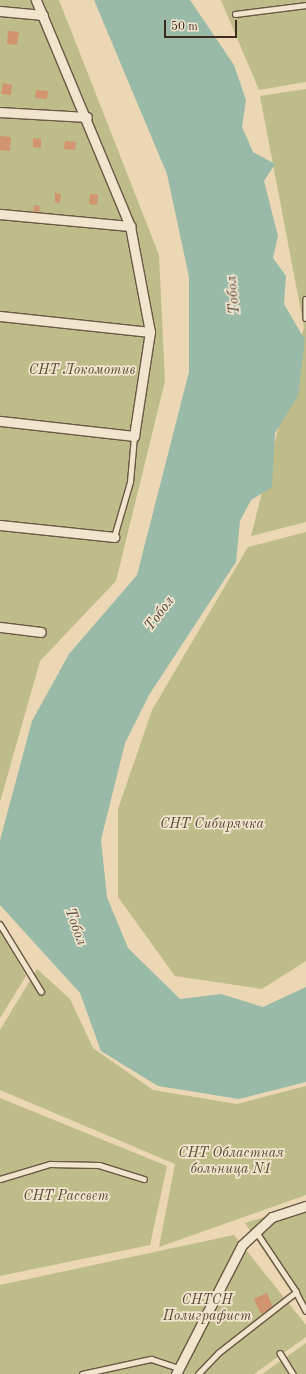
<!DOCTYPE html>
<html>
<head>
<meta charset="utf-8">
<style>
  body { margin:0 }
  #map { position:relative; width:306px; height:1374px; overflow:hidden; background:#ebd7b3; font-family:"Old Standard TT",serif }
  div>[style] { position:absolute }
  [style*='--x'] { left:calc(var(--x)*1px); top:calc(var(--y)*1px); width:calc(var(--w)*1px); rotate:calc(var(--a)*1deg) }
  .green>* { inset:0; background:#bebc88 }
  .water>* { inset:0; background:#99baa8 }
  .building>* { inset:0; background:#d1946e }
  .roads { filter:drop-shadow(1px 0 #6a5744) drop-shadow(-1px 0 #6a5744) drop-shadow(0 1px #6a5744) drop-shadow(0 -1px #6a5744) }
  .lane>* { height:4.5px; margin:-2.25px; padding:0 2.25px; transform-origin:2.25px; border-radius:2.25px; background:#f2e5ce }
  .street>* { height:9px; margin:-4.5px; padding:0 4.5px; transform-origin:4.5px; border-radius:4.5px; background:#f2e5ce }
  span { translate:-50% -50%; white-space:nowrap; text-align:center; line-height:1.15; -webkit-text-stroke:3.5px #f2e5ce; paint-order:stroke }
  .park-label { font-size:14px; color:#584934; font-style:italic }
  .water-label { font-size:15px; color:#51483a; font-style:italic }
  .scale { position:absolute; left:164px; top:20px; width:73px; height:18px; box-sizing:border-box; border:2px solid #3f2c1f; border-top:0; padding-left:5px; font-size:12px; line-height:14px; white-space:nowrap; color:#3f2c1f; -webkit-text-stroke:3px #f2e5ce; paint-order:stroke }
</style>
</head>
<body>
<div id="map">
  <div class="green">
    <i style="clip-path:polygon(0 0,59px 0,159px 255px,165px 381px,116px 581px,40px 661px,0 802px)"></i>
    <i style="clip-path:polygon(221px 0,306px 0,306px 82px,259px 90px)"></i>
    <i style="clip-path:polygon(306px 89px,306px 522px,251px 536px,304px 327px,260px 96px)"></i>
    <i style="clip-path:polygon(306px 532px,306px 961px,262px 989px,175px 976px,118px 897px,118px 809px,152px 710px,248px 547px)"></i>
    <i style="clip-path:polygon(0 929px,26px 976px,0 1018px)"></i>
    <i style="clip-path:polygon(37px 969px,70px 999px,93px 1048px,153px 1090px,237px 1104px,306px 1086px,306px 1195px,159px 1247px,175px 1164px,0 1090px,0 1030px)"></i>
    <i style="clip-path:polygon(0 1098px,167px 1166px,150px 1245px,0 1276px)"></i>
    <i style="clip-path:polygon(306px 1204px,306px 1314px,245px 1223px)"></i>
    <i style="clip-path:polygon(234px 1235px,306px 1325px,306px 1337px,254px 1374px,0 1374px,0 1285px)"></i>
    <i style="clip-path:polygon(306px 1343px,306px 1374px,262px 1374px)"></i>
  </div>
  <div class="water">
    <i style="clip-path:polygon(94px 0,190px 0,234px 65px,246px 100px,242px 127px,253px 152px,275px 164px,264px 181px,278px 236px,273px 258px,286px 276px,284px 304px,305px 340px,298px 396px,275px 433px,272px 487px,251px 500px,240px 521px,236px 562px,149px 695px,125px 743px,101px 840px,107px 897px,128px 948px,180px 999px,221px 994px,263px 1007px,306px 987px,306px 1082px,239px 1099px,158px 1086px,101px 1051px,80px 993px,0 905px,0 840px,32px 721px,69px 654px,137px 575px,189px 372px,189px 277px,167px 174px)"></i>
  </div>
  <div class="building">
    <i style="clip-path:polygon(8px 31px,19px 32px,17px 45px,7px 44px)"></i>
    <i style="clip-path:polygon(3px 83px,12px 85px,11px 95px,1px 94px)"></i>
    <i style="clip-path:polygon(36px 90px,48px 91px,47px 99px,35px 98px)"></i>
    <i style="clip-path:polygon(0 136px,11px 137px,10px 151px,0 150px)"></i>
    <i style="clip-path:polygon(33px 138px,41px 139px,41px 148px,33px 147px)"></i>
    <i style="clip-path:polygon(65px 141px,76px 142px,75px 150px,64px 149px)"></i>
    <i style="clip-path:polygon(55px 193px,61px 194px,60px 203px,55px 202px)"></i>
    <i style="clip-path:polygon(90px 194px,98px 195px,97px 205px,89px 204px)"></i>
    <i style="clip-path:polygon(34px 205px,40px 206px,39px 215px,33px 215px)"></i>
    <i style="clip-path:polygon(267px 1293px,273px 1308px,261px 1314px,254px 1299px)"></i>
  </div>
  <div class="roads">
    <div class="lane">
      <i style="--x:235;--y:14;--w:72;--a:-7.2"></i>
      <i style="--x:306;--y:299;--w:19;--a:90"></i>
      <i style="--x:114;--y:537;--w:57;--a:-73.8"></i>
      <i style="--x:130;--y:482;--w:46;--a:-85"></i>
      <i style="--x:0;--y:924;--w:79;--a:58.5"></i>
      <i style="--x:0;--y:1179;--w:52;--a:-16.7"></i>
      <i style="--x:50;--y:1164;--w:49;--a:1.2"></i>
      <i style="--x:99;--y:1165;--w:47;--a:17.3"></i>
      <i style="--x:296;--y:1292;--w:21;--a:62"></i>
      <i style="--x:280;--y:1353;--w:25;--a:58"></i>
      <i style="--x:82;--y:1374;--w:71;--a:-12.3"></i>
      <i style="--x:151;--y:1359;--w:29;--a:18"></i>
      <i style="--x:198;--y:1374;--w:29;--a:-46"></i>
      <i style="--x:218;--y:1353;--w:99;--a:-38"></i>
      <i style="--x:296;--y:1292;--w:72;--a:-123.7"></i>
    </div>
    <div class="street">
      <i style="--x:0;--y:11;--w:43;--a:5.3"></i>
      <i style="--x:0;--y:112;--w:87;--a:3.3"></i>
      <i style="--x:0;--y:214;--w:131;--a:5.3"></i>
      <i style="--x:0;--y:316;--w:151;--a:6.1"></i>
      <i style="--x:0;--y:421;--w:135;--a:6.4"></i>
      <i style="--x:134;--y:436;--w:105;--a:-81.3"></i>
      <i style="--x:150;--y:332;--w:108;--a:-100.7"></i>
      <i style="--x:130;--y:226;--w:245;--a:-112.6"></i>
      <i style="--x:0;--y:525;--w:115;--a:6"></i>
      <i style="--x:0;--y:627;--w:41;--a:7"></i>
      <i style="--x:176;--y:1374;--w:145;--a:-62.9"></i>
      <i style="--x:242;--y:1245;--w:41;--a:-43"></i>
      <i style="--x:272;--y:1217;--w:36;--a:-18"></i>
    </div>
  </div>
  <div class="park-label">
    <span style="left:82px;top:370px">СНТ Локомотив</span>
    <span style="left:212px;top:824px">СНТ Сибирячка</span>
    <span style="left:231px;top:1161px">СНТ Областная<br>больница N1</span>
    <span style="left:66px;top:1196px">СНТ Рассвет</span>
    <span style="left:207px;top:1308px">СНТСН<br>Полиграфист</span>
  </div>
  <div class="water-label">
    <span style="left:234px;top:295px;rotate:-95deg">Тобол</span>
    <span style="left:160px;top:614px;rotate:-53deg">Тобол</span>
    <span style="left:75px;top:927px;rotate:70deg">Тобол</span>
  </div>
  <div class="scale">50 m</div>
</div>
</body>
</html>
